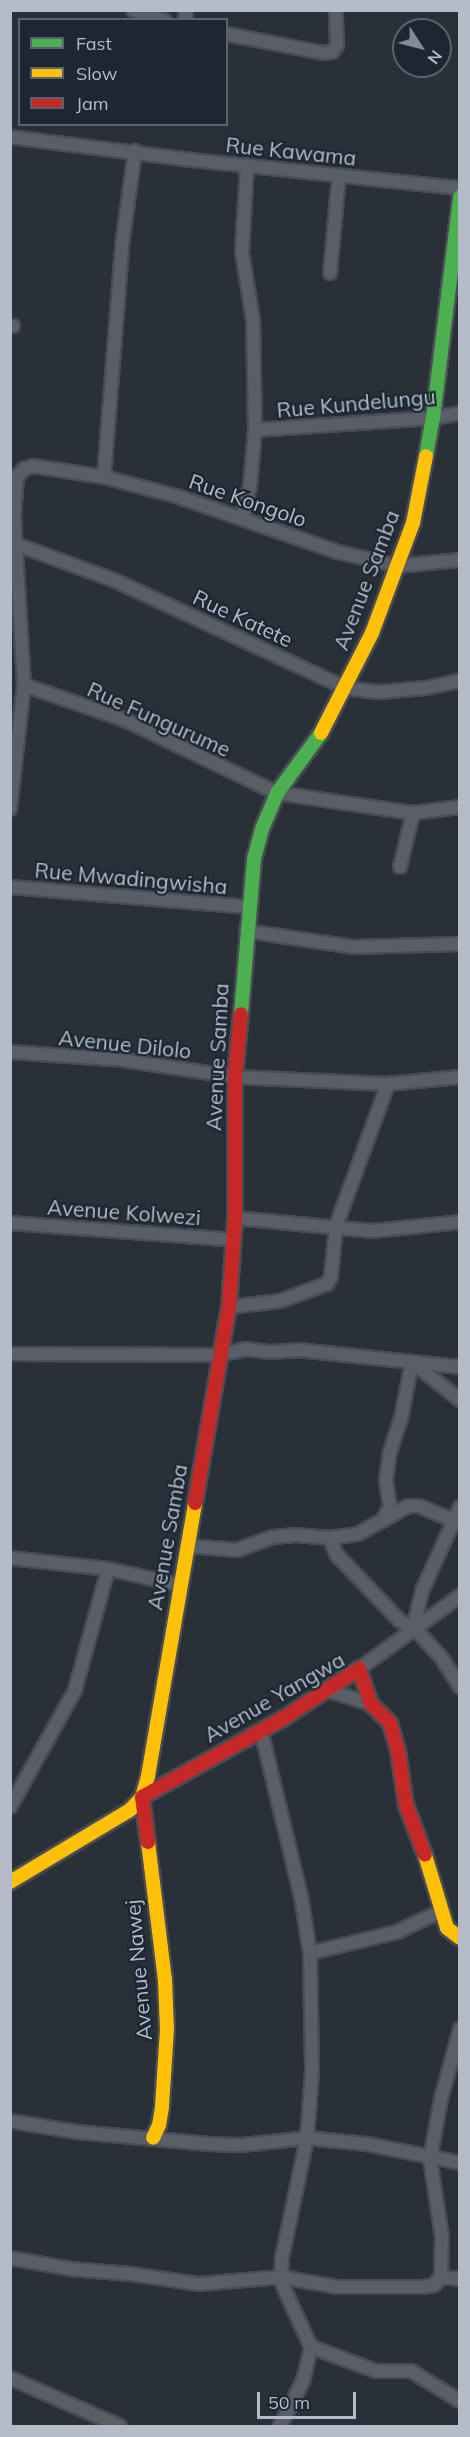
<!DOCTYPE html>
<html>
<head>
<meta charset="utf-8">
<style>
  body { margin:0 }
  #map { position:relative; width:470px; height:2437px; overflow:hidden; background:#2a3038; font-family:Mulish,sans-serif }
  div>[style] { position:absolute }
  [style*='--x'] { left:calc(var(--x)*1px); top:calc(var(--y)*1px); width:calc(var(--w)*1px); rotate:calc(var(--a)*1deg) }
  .roads { filter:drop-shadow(2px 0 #484c53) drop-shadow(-2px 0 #484c53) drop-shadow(0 2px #484c53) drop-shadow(0 -2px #484c53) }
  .street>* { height:12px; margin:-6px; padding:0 6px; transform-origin:6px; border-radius:6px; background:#5a5e66 }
  .fast>* { height:14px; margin:-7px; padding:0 7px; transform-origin:7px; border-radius:7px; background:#4caf50 }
  .slow>* { height:14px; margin:-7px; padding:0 7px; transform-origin:7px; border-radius:7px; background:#ffc107 }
  .jam>* { height:14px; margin:-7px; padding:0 7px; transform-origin:7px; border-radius:7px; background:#c62828 }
  span { translate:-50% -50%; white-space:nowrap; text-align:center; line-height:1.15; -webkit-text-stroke:4.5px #1d2633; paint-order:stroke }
  .street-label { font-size:21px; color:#b4bcc9 }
  .frame { position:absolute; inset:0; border:12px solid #b4bcc9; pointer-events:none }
  .legend { position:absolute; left:18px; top:18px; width:210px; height:108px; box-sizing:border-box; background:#1d2633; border:2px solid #59626f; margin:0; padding:8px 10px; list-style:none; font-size:18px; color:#b4bcc9 }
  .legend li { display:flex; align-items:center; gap:12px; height:30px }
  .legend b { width:30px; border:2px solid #59626f }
  .north { position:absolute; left:392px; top:18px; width:60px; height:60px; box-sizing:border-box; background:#1d2633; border:2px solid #59626f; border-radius:50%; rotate:126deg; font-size:16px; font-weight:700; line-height:24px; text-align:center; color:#b4bcc9 }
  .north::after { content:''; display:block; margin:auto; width:21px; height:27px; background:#848b96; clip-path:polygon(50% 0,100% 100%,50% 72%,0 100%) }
  .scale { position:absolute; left:257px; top:2392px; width:99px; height:27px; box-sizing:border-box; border:3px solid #b4bcc9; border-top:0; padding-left:8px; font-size:18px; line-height:21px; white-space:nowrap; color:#b4bcc9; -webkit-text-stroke:4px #1d2633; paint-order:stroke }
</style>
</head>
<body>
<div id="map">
  <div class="roads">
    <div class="street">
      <i style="--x:133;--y:10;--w:33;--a:18"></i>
      <i style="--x:185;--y:20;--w:10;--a:-84"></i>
      <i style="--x:226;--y:34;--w:100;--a:11"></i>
      <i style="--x:324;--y:53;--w:8;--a:-7"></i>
      <i style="--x:332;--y:52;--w:9;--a:-54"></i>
      <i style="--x:337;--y:45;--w:35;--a:-92"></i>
      <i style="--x:10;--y:137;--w:183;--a:7.2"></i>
      <i style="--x:192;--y:160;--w:269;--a:6"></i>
      <i style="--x:330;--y:273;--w:97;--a:-84.7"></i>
      <i style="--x:10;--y:326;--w:3;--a:0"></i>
      <i style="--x:255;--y:430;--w:178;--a:-3.9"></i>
      <i style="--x:433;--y:418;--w:27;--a:-10"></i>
      <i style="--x:104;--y:477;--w:240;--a:-85.5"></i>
      <i style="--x:123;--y:238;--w:88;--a:-82.1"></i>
      <i style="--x:242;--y:518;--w:32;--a:-76"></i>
      <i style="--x:250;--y:487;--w:57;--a:-85"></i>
      <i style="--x:255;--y:430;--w:110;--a:-91"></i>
      <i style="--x:253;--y:320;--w:69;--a:-99.2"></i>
      <i style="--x:242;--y:252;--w:87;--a:-86.7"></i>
      <i style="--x:15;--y:544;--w:108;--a:20.1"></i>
      <i style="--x:116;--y:581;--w:253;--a:25"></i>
      <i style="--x:345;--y:688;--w:35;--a:7"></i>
      <i style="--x:380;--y:692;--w:46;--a:-5"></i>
      <i style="--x:426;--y:688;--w:35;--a:-12"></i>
      <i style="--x:24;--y:685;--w:107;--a:19.1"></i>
      <i style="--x:125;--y:720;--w:169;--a:25.7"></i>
      <i style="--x:277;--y:793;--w:137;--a:8.4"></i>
      <i style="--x:10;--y:809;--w:125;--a:-83.6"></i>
      <i style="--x:24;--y:685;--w:168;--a:-93.4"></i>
      <i style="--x:14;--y:517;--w:40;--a:-85.7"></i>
      <i style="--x:17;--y:477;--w:11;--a:-49"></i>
      <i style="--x:24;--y:469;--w:9;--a:-18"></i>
      <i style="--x:33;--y:466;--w:72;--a:8.8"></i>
      <i style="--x:104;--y:477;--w:78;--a:14.9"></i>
      <i style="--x:179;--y:497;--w:168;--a:19.1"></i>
      <i style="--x:338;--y:552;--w:61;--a:13.3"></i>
      <i style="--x:397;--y:566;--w:63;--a:-5.4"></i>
      <i style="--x:400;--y:867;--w:56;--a:-76.5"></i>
      <i style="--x:413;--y:813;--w:47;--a:-7.3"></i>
      <i style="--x:10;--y:887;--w:240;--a:4.8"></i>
      <i style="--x:246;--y:931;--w:110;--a:8.4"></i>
      <i style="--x:355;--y:947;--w:105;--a:-1.6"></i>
      <i style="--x:10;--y:1052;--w:113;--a:4"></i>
      <i style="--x:123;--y:1060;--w:113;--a:8.6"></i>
      <i style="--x:235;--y:1077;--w:153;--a:2.6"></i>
      <i style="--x:388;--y:1084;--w:72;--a:-5.6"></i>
      <i style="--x:235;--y:1218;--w:138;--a:5.4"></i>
      <i style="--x:372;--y:1231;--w:88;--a:-5.8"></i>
      <i style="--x:10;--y:1223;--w:225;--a:4.3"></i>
      <i style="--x:229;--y:1307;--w:51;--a:-6.7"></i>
      <i style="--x:280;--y:1301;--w:50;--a:-19.9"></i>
      <i style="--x:327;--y:1284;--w:8;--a:-60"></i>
      <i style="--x:331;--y:1277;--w:51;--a:-84.4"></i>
      <i style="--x:336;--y:1226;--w:151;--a:-69.9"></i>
      <i style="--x:10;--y:1354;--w:210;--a:0.3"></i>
      <i style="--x:220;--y:1355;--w:26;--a:-13"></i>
      <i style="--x:245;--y:1349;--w:26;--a:7"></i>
      <i style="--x:271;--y:1352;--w:27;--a:-4"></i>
      <i style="--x:298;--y:1350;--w:163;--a:6"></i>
      <i style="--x:383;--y:1520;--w:16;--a:-63"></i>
      <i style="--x:390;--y:1506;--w:26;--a:-99"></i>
      <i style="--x:386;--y:1480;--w:28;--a:-82"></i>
      <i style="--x:390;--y:1452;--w:35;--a:-72"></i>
      <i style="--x:401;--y:1419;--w:58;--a:-79.1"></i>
      <i style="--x:412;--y:1362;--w:61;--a:38.4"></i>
      <i style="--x:330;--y:1538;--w:17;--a:69"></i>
      <i style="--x:336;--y:1554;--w:91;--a:46.3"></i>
      <i style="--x:399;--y:1620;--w:24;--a:33"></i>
      <i style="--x:419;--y:1633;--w:36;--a:48"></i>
      <i style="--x:443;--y:1660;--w:32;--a:58"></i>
      <i style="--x:188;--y:1546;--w:49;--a:4.7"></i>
      <i style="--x:237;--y:1550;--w:38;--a:-20"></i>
      <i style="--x:273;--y:1537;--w:23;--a:-5"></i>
      <i style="--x:296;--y:1535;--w:34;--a:5"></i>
      <i style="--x:330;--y:1538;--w:28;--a:-8"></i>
      <i style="--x:358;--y:1534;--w:57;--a:-29.2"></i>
      <i style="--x:408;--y:1506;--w:11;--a:0"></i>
      <i style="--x:419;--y:1506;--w:44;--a:22.5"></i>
      <i style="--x:10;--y:1558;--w:99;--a:6.4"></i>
      <i style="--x:108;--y:1569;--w:75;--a:12.4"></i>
      <i style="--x:413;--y:1628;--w:38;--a:-76"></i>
      <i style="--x:422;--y:1591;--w:92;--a:-65.7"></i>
      <i style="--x:359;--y:1669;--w:125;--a:-35.9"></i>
      <i style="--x:327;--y:1690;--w:46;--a:17.7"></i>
      <i style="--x:261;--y:1730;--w:171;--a:76.5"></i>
      <i style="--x:301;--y:1896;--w:58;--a:81"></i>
      <i style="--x:310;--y:1953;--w:119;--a:89"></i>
      <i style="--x:312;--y:2072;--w:66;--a:94.3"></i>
      <i style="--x:307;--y:2138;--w:123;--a:101.8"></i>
      <i style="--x:282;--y:2258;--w:19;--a:93"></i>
      <i style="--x:281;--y:2277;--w:58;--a:10"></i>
      <i style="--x:338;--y:2287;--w:86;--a:0"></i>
      <i style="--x:424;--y:2287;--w:10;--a:-11"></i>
      <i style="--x:434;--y:2285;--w:11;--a:-49"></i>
      <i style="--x:441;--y:2277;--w:19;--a:6"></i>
      <i style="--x:10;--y:1807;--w:134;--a:-60.9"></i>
      <i style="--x:75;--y:1690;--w:125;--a:-74.7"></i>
      <i style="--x:310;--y:1953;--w:89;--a:-13.6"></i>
      <i style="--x:397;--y:1932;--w:49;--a:-25.5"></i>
      <i style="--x:10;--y:2121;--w:68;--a:9.3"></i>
      <i style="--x:77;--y:2132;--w:133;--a:5.2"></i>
      <i style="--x:209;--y:2144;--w:33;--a:2"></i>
      <i style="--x:242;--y:2145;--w:65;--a:-6.1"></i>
      <i style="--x:307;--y:2138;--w:60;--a:5.7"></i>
      <i style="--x:367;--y:2144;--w:95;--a:11.5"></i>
      <i style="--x:10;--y:2258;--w:62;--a:10.2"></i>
      <i style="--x:71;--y:2269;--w:60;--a:4.8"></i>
      <i style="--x:131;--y:2274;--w:69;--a:8.4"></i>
      <i style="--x:199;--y:2284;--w:82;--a:-4.9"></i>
      <i style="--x:281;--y:2277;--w:7;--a:82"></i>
      <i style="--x:282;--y:2284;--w:69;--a:65.3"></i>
      <i style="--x:311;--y:2347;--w:35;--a:103"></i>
      <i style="--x:303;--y:2381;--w:51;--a:117.1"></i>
      <i style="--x:441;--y:2277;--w:40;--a:-88.6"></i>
      <i style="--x:442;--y:2237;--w:79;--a:-98.7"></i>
      <i style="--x:430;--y:2159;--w:61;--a:-79.6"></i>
      <i style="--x:441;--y:2099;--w:73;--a:-74.8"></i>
      <i style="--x:311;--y:2347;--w:69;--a:20.3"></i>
      <i style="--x:376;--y:2371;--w:35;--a:0"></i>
      <i style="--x:411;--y:2371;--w:57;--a:31.5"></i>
      <i style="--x:10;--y:2378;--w:120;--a:23.6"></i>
    </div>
    <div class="fast">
      <i style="--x:426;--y:456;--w:39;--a:-80"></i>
      <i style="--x:433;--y:418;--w:223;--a:-83"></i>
      <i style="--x:241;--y:1014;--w:156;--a:-85.2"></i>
      <i style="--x:254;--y:859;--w:31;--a:-75"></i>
      <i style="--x:262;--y:829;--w:39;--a:-67"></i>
      <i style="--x:277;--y:793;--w:74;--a:-53.7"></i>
    </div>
    <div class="slow">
      <i style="--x:321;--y:733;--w:112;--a:-63"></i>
      <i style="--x:372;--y:633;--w:117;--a:-69.6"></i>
      <i style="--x:413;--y:523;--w:68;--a:-79"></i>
      <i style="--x:148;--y:1842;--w:139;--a:83"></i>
      <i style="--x:165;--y:1980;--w:49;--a:87.7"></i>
      <i style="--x:167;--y:2029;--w:78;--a:93.7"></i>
      <i style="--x:162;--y:2107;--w:18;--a:99"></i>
      <i style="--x:159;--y:2125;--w:14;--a:115"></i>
      <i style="--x:425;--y:1855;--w:76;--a:73.2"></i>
      <i style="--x:447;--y:1928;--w:16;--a:38"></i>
      <i style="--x:10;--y:1882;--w:140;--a:-31"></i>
      <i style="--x:130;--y:1810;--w:18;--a:-47"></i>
      <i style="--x:142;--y:1797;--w:22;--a:-74"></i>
      <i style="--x:148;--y:1776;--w:277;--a:-80.2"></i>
    </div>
    <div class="jam">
      <i style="--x:195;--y:1503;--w:199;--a:-80.2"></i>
      <i style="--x:229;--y:1307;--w:89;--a:-86.1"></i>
      <i style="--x:235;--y:1218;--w:141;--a:-90"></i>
      <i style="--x:235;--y:1077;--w:63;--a:-84.6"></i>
      <i style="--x:148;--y:1842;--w:45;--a:-97.6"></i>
      <i style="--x:142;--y:1797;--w:162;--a:-29.1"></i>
      <i style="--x:284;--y:1718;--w:90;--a:-33.2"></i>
      <i style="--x:359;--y:1669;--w:37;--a:71"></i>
      <i style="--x:371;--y:1704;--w:27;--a:45"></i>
      <i style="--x:390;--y:1723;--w:29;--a:74"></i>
      <i style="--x:398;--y:1751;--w:55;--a:81.6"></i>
      <i style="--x:406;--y:1805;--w:53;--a:69.2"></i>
    </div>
  </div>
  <div class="street-label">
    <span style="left:291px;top:151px;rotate:6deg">Rue Kawama</span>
    <span style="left:356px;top:403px;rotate:-5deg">Rue Kundelungu</span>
    <span style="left:248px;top:500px;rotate:19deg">Rue Kongolo</span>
    <span style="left:366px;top:580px;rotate:-69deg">Avenue Samba</span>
    <span style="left:243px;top:618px;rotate:25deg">Rue Katete</span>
    <span style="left:159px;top:719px;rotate:24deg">Rue Fungurume</span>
    <span style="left:131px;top:878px;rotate:5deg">Rue Mwadingwisha</span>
    <span style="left:125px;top:1044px;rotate:6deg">Avenue Dilolo</span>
    <span style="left:217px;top:1057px;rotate:-87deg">Avenue Samba</span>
    <span style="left:124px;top:1212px;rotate:4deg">Avenue Kolwezi</span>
    <span style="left:167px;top:1537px;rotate:-80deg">Avenue Samba</span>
    <span style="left:274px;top:1697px;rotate:-30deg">Avenue Yangwa</span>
    <span style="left:138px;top:1970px;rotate:-95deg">Avenue Nawej</span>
  </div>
  <div class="frame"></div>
  <ul class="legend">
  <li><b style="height:8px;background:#4caf50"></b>Fast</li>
  <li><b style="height:8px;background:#ffc107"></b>Slow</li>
  <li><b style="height:8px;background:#c62828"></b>Jam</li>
  </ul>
  <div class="north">N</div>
  <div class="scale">50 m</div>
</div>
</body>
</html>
